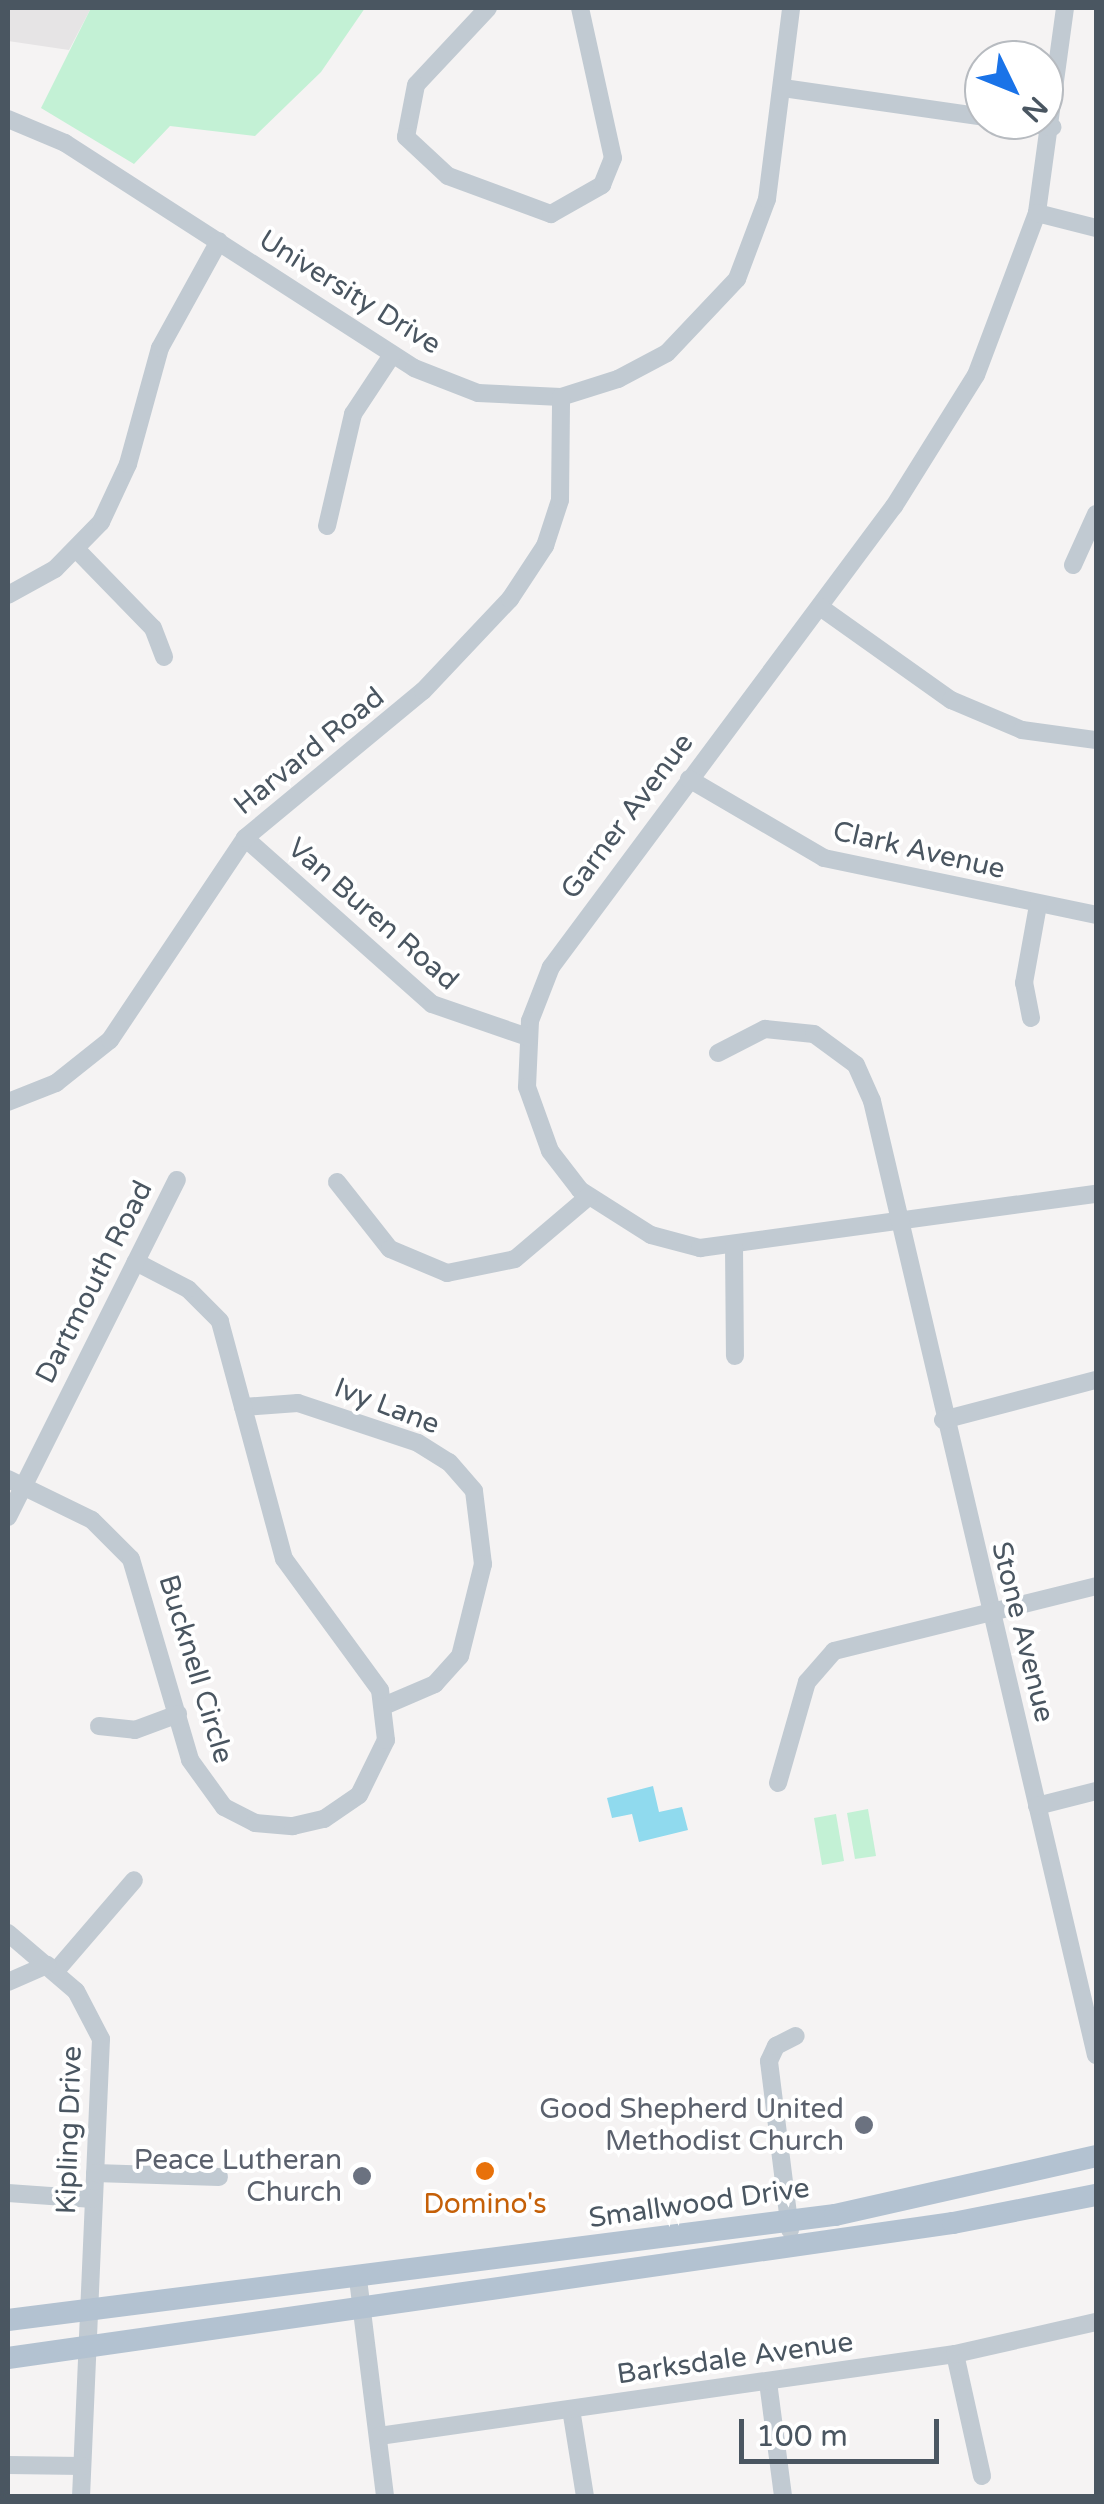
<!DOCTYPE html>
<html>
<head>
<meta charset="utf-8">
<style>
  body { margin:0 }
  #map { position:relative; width:1104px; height:2504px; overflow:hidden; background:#f5f3f3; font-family:"Varela Round",sans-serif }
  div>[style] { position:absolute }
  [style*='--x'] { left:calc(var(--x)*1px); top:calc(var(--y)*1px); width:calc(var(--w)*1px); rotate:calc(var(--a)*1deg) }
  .education>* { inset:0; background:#e6e4e5 }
  .green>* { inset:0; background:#c3f1d5 }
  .water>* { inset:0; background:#90daee }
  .minor>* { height:18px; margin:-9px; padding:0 9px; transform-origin:9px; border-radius:9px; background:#c1cad2 }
  .major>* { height:22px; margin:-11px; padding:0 11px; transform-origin:11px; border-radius:11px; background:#b3c2d1 }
  .dots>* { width:28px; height:28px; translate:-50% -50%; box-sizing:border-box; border:5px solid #fff; border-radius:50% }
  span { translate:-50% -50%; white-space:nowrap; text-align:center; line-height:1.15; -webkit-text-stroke:8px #fff; paint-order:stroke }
  .street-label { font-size:28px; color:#4a5661 }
  .worship-label { font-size:28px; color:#5b616d }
  .right { translate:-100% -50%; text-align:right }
  .food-label { font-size:28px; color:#c56008 }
  .frame { position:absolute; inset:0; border:10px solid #4a5661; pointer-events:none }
  .north { position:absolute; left:964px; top:40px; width:100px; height:100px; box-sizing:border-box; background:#fff; border:2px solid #b7bbc0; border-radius:50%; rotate:133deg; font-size:28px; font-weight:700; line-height:40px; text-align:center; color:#4a5661 }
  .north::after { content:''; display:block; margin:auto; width:35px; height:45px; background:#1a73e8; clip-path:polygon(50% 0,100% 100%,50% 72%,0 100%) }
  .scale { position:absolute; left:739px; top:2419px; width:200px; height:45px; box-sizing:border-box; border:5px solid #4a5661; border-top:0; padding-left:12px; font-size:30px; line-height:35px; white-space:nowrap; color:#4a5661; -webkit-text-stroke:8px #fff; paint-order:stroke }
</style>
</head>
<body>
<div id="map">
  <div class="education">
    <i style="clip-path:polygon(8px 8px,91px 8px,69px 50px,8px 41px)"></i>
  </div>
  <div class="green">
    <i style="clip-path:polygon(91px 8px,365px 8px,321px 72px,255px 136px,170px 126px,134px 164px,41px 108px)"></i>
    <i style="clip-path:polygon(868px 1809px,876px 1856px,855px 1859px,847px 1813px)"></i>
    <i style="clip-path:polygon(836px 1814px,844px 1861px,822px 1865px,814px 1818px)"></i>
  </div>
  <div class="water">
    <i style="clip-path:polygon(653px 1786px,659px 1812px,682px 1807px,688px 1830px,639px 1842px,632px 1814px,612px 1818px,607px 1798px)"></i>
  </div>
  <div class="minor">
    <i style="--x:488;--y:8;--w:105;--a:133.1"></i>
    <i style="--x:416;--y:85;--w:53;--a:100.9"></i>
    <i style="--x:406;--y:137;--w:57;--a:42.9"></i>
    <i style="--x:448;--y:176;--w:110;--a:20.3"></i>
    <i style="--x:551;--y:214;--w:59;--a:-29.6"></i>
    <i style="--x:602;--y:185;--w:29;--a:-68"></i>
    <i style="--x:613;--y:158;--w:154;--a:-102.4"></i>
    <i style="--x:1065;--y:8;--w:207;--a:97.8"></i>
    <i style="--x:1037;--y:213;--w:173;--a:110.6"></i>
    <i style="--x:976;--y:375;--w:155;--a:122"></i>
    <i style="--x:894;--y:506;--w:575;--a:126.65"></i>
    <i style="--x:551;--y:967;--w:58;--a:111.3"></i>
    <i style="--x:530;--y:1021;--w:66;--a:92.6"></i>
    <i style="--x:527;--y:1087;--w:68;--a:70.2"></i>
    <i style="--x:550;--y:1151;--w:49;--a:52.4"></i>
    <i style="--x:580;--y:1190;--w:84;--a:32.4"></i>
    <i style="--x:651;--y:1235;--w:51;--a:14.9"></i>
    <i style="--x:700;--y:1248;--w:400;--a:-7.8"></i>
    <i style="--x:783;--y:88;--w:203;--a:8.2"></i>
    <i style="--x:8;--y:119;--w:62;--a:22.8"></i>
    <i style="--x:65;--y:143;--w:415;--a:32.8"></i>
    <i style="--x:414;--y:368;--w:69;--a:21.3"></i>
    <i style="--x:478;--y:393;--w:83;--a:2.8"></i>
    <i style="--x:561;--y:397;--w:60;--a:-17.5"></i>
    <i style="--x:618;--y:379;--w:55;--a:-28"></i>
    <i style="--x:667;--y:353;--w:102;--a:-46.6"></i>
    <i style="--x:737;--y:279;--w:85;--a:-69.4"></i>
    <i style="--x:767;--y:199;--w:193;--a:-82.8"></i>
    <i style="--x:1007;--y:120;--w:46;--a:8.8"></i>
    <i style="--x:1037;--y:213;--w:61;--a:14.3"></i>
    <i style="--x:327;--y:526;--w:115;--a:-76.9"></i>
    <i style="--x:353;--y:414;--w:71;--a:-56.5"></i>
    <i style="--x:78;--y:551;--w:107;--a:45.8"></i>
    <i style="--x:153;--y:628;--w:31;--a:69"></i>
    <i style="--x:1073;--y:565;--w:56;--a:-65.7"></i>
    <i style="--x:8;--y:595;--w:54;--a:-29"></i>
    <i style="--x:55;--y:569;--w:66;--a:-45.6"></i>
    <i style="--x:101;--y:522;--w:64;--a:-65"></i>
    <i style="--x:128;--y:464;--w:120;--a:-74.6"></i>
    <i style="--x:160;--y:348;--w:122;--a:-61.1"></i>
    <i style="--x:820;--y:607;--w:161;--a:35.4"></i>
    <i style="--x:951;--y:700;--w:77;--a:22.9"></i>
    <i style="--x:1022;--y:730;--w:75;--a:7.7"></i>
    <i style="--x:689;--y:779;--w:156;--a:30.3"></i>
    <i style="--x:824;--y:858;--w:278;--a:11.8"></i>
    <i style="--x:245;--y:838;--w:250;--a:41.6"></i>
    <i style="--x:432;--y:1004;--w:102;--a:19"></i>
    <i style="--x:1031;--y:1018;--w:36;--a:-101"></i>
    <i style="--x:1024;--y:983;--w:79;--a:-79.8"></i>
    <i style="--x:718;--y:1053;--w:53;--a:-27.1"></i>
    <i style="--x:765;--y:1029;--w:49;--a:5.8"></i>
    <i style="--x:814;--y:1034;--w:52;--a:36.4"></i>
    <i style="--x:856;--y:1065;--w:39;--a:66"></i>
    <i style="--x:872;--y:1101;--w:980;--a:76.79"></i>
    <i style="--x:8;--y:1102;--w:52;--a:-21.6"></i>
    <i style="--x:56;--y:1083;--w:69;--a:-38.5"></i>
    <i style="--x:110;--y:1040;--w:243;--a:-56.2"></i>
    <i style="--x:245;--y:838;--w:231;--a:-39.6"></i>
    <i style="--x:423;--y:691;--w:127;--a:-46.6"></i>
    <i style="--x:510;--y:599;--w:64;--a:-56.6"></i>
    <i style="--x:545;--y:546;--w:48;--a:-71.9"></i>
    <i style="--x:560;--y:500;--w:103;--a:-89.4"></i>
    <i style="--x:337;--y:1182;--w:85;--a:51.7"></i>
    <i style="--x:390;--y:1249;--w:62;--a:22.8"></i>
    <i style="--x:447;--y:1273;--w:69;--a:-11.6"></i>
    <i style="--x:515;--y:1259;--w:96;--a:-40.3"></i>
    <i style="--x:734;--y:1246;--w:110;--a:89.5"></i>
    <i style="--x:243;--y:1407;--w:55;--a:-4.2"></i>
    <i style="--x:298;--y:1403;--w:126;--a:18.4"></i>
    <i style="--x:418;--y:1443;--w:36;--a:32"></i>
    <i style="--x:449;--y:1462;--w:38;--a:49"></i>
    <i style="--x:474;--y:1491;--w:74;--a:83"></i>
    <i style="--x:483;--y:1564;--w:95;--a:104"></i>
    <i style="--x:460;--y:1656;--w:38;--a:132"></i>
    <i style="--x:435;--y:1684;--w:53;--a:156.8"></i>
    <i style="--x:943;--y:1420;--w:158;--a:-14.7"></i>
    <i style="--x:8;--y:1479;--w:93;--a:26"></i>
    <i style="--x:92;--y:1520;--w:55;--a:45"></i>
    <i style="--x:131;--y:1559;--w:209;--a:73.6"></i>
    <i style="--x:190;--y:1760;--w:58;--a:54.1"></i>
    <i style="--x:224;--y:1807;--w:35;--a:27"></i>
    <i style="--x:255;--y:1823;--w:38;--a:5"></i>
    <i style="--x:293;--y:1826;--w:32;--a:-13"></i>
    <i style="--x:324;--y:1819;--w:42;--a:-34.4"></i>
    <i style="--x:359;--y:1795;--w:61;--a:-63.9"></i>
    <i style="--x:386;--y:1740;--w:50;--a:-96.8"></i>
    <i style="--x:380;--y:1690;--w:162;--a:-126.2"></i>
    <i style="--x:284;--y:1559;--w:246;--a:-105.1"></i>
    <i style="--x:220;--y:1321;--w:45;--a:-135"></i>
    <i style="--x:188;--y:1289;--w:59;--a:-152.6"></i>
    <i style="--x:8;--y:1517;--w:377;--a:-63.4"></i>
    <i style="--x:99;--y:1726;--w:36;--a:6"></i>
    <i style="--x:135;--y:1730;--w:46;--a:-20.4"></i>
    <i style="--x:778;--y:1783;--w:105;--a:-74"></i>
    <i style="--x:807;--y:1682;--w:41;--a:-48.9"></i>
    <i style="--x:834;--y:1651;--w:270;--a:-13.9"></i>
    <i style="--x:1037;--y:1806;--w:61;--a:-14.3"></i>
    <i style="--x:8;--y:1933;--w:89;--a:40.5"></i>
    <i style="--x:76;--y:1991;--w:54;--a:62.5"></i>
    <i style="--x:101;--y:2039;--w:457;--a:92.5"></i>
    <i style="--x:55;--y:1972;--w:121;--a:-49.3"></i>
    <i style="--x:8;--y:1982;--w:43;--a:-23.6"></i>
    <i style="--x:95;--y:2173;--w:124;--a:1.8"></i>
    <i style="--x:8;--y:2193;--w:85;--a:4"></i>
    <i style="--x:790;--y:2230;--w:170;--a:-97.1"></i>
    <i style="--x:769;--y:2061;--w:17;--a:-65"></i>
    <i style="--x:776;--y:2046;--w:22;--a:-27"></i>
    <i style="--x:358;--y:2279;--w:219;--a:82.9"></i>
    <i style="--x:955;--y:2354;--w:125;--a:77.5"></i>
    <i style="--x:768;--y:2382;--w:115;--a:82.5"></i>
    <i style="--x:571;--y:2409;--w:88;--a:80.9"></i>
    <i style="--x:379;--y:2436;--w:582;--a:-8.1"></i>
    <i style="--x:955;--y:2354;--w:145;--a:-12.8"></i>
    <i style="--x:8;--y:2465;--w:74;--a:0.8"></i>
  </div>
  <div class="major">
    <i style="--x:8;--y:2320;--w:834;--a:-7.24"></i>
    <i style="--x:835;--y:2215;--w:268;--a:-12.7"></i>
    <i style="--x:8;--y:2358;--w:955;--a:-8.13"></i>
    <i style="--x:953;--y:2223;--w:146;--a:-11.1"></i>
  </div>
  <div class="dots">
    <i style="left:864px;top:2125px;background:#6b7280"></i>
    <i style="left:485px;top:2171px;background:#e8710a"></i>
    <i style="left:362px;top:2176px;background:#6b7280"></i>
  </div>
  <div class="street-label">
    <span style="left:350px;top:292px;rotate:32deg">University Drive</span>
    <span style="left:309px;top:751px;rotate:-39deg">Harvard Road</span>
    <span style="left:627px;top:816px;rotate:-53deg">Garner Avenue</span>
    <span style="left:919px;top:850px;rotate:13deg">Clark Avenue</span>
    <span style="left:373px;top:914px;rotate:41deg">Van Buren Road</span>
    <span style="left:94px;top:1282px;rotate:-63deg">Dartmouth Road</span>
    <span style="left:387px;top:1406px;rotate:21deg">Ivy Lane</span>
    <span style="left:1023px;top:1632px;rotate:76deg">Stone Avenue</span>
    <span style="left:196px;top:1669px;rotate:73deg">Bucknell Circle</span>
    <span style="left:69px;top:2130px;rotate:-88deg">Kipling Drive</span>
    <span style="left:699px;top:2203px;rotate:-8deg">Smallwood Drive</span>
    <span style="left:735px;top:2358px;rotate:-8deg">Barksdale Avenue</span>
  </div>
  <div class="worship-label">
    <span class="right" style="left:844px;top:2125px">Good Shepherd United<br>Methodist Church</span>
    <span class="right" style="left:342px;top:2176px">Peace Lutheran<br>Church</span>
  </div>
  <div class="food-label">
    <span style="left:485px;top:2204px">Domino's</span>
  </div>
  <div class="frame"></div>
  <div class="north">N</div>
  <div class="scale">100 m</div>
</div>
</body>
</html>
